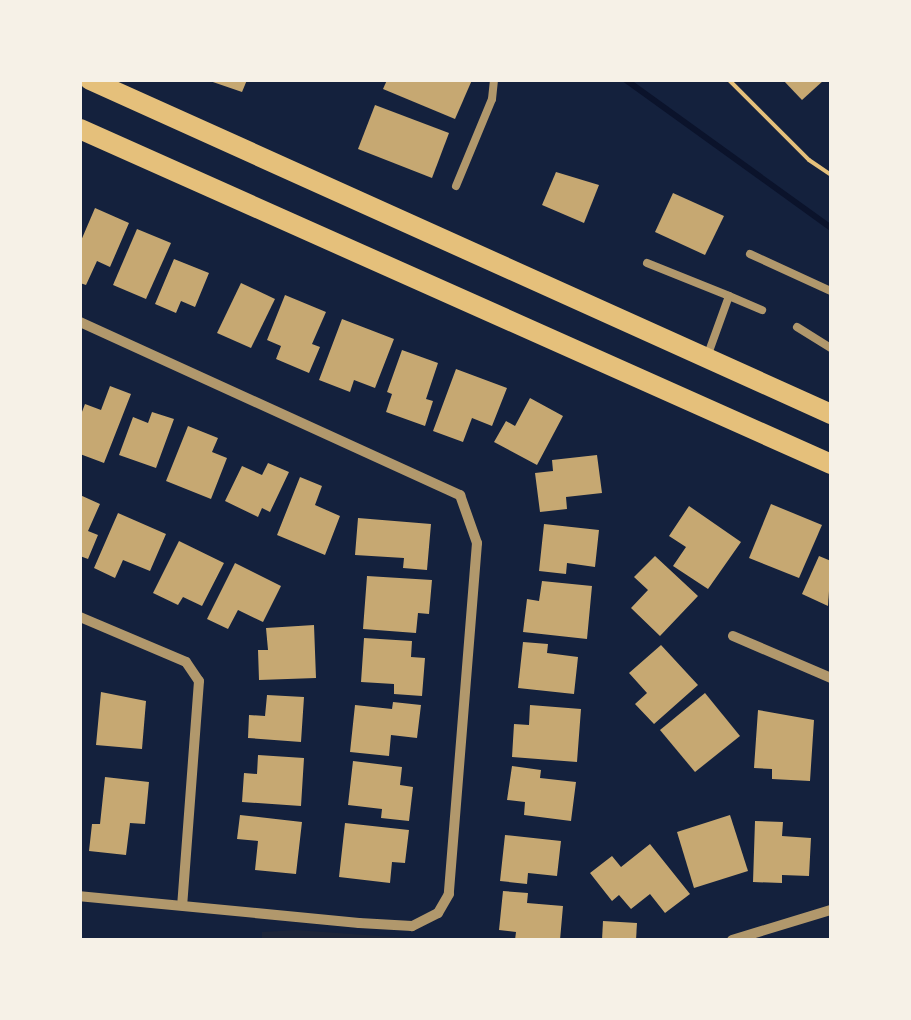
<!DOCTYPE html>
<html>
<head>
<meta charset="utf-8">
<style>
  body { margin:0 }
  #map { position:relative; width:911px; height:1020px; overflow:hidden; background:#14213d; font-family:Raleway,sans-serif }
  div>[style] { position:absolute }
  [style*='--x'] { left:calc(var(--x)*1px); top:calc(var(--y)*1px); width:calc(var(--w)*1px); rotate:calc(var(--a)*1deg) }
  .green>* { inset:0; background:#1d2539 }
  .stream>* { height:6px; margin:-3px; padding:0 3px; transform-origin:3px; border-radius:3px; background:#0b132b }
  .building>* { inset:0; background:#c6a872 }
  .path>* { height:4px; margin:-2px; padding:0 2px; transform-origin:2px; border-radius:2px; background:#e5c07b }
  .service>* { height:8px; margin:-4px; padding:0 4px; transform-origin:4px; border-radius:4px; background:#b1986c }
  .minor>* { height:10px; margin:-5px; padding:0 5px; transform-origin:5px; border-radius:5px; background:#b1986c }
  .secondary>* { height:20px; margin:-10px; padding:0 10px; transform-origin:10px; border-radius:10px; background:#e5c07b }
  span { translate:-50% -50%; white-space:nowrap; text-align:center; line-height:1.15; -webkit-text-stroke:10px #f6f1e7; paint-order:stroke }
  .frame { position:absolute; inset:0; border:82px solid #f6f1e7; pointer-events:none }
</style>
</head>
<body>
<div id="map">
  <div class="green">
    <i style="clip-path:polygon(296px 930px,435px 940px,440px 940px,262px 940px,262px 932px)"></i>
  </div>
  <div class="stream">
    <i style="--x:626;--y:80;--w:253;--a:35.8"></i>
  </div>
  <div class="building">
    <i style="clip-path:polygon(207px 80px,247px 80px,242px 92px)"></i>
    <i style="clip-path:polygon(387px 80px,472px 80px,455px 119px,383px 89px)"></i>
    <i style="clip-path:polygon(783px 80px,824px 80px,802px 100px)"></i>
    <i style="clip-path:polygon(375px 105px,449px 133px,432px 178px,358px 149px)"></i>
    <i style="clip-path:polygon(556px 172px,599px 185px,584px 223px,542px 205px)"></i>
    <i style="clip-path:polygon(673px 193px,724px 216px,705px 255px,655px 232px)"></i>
    <i style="clip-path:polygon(95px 208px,129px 223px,110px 267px,97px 261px,86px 285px,80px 283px,80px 243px)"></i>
    <i style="clip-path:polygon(137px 229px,171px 243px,146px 299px,113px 285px)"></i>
    <i style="clip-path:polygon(174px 259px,209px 273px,195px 307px,181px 301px,176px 313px,155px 304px)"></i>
    <i style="clip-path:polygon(241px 283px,275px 299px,251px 348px,217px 333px)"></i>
    <i style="clip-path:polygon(285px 295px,326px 312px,312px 344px,320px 347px,309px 373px,276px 359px,281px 346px,267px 340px)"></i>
    <i style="clip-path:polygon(342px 319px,394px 339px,375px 388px,354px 380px,350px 392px,319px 380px)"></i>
    <i style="clip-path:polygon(402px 350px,438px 363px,426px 399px,433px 401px,425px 426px,386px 412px,392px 394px,387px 392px)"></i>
    <i style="clip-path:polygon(456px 369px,507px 388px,492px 426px,472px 418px,463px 442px,433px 431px)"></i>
    <i style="clip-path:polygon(110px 386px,131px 394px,104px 463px,80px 454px,80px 417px,85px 404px,101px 410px)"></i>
    <i style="clip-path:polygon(530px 398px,563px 416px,537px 465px,494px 442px,506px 421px,515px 426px)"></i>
    <i style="clip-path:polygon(152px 412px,174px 419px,156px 468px,119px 455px,133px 417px,148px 423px)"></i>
    <i style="clip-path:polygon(188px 426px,218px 438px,212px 452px,227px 458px,211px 499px,166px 481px)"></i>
    <i style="clip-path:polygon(597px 455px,602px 493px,566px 497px,567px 509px,540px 512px,535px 473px,553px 471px,552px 460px)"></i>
    <i style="clip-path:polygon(268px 463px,289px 472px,270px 512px,262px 508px,258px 517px,225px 501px,242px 466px,262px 475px)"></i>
    <i style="clip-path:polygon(300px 477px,322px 486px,315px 505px,340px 516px,325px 555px,277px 535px)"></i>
    <i style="clip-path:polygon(80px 495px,100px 504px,88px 531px,98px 535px,88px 559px,80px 556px)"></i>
    <i style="clip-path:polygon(771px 504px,822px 525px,799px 578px,749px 558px)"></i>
    <i style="clip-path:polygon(689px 506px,741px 542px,708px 589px,673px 566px,686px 547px,669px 536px)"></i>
    <i style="clip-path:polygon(118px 513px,166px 534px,150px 571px,123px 560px,115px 578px,94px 568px)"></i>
    <i style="clip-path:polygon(358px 518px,431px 524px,427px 570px,403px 568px,404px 558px,355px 555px)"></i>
    <i style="clip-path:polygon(544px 524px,599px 530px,595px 567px,567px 563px,566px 574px,539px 571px)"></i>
    <i style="clip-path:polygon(179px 541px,224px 563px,202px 606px,183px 597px,178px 605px,153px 593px)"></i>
    <i style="clip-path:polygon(655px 556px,698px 596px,660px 636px,631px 608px,648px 590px,634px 577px)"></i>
    <i style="clip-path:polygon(819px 556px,831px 561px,828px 606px,802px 594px)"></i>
    <i style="clip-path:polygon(235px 563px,281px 586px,263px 622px,238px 610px,228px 629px,207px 619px)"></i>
    <i style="clip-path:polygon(367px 576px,432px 580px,429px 614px,418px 613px,416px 633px,363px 629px)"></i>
    <i style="clip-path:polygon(542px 581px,592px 586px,587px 639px,523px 632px,527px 599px,539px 601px)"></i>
    <i style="clip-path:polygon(314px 625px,316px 678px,259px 680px,258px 650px,268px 650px,266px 628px)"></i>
    <i style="clip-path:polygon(364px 638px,412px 641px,411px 657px,425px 658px,422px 696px,394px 694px,394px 684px,361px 682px)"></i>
    <i style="clip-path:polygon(523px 642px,548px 644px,547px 653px,578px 657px,574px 694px,518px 688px)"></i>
    <i style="clip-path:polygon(661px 645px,698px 685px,654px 724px,635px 704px,647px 693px,629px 673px)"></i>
    <i style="clip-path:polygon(101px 692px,146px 701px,142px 749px,96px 745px)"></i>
    <i style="clip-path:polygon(705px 693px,740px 736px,695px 772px,660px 730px)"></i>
    <i style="clip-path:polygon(267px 695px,304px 697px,301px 742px,248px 738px,249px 715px,265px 716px)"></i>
    <i style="clip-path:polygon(393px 702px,421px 705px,417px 738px,391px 735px,389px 756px,350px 752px,355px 705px,392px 709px)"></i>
    <i style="clip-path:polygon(530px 705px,581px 709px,577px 762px,512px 757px,514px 724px,529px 725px)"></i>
    <i style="clip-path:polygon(758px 710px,814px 720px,810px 781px,772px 779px,772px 769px,754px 768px)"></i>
    <i style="clip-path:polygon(258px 755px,304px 758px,301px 806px,242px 802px,244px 773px,257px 774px)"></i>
    <i style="clip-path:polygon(353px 761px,402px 767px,400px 785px,413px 787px,409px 821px,381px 818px,382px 809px,348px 805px)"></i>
    <i style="clip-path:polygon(512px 766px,541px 770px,540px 778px,576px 782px,571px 821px,524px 815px,525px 802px,507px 800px)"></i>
    <i style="clip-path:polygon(105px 777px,149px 782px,145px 824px,130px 823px,126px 855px,89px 851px,92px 824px,100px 824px)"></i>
    <i style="clip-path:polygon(240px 815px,302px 822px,296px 874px,255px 870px,258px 841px,237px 839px)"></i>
    <i style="clip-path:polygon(730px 815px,748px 871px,694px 888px,677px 832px)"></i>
    <i style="clip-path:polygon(755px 821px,783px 822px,782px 836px,811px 838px,809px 876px,782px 875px,782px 883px,753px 882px)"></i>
    <i style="clip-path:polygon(345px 823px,409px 830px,405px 863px,392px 862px,390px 883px,339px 877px)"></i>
    <i style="clip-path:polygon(505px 835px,561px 841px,557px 876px,528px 873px,527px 884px,500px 881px)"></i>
    <i style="clip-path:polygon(650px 844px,690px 894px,665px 913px,650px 894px,631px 909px,619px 895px,612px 901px,590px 873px,612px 856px,621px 867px)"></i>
    <i style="clip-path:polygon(503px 891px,528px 893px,527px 903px,563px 906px,560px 940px,515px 940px,516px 932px,499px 930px)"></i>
    <i style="clip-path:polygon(603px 921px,637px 923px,636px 940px,602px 940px)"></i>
  </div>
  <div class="path">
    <i style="--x:729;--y:80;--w:113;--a:45"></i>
    <i style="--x:809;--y:160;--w:27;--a:34"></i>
  </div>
  <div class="service">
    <i style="--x:456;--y:186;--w:94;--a:-67.5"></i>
    <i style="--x:492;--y:99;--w:19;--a:-84"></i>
    <i style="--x:750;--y:254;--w:89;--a:24.6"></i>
    <i style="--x:647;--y:263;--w:88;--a:21.9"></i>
    <i style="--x:729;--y:296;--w:62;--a:109.9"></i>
    <i style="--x:729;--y:296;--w:36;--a:23"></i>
    <i style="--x:797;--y:327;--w:40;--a:32"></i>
  </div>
  <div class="minor">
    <i style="--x:80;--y:322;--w:418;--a:24.5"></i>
    <i style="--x:460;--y:495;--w:51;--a:70.5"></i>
    <i style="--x:477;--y:543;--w:352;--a:94.6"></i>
    <i style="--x:449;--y:894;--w:22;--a:120"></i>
    <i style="--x:438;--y:913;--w:29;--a:153"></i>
    <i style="--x:412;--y:926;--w:53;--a:-176.8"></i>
    <i style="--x:359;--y:923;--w:280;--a:-174.5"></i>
    <i style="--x:80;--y:617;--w:115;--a:23"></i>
    <i style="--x:186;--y:662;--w:23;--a:56"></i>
    <i style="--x:199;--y:681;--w:225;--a:94.3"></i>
    <i style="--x:733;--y:636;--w:107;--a:23.2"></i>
    <i style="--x:732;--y:940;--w:103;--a:-16.9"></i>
  </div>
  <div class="secondary">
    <i style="--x:90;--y:80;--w:813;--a:24.26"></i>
    <i style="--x:80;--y:129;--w:822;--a:24.04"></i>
  </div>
  <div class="frame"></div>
</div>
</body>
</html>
